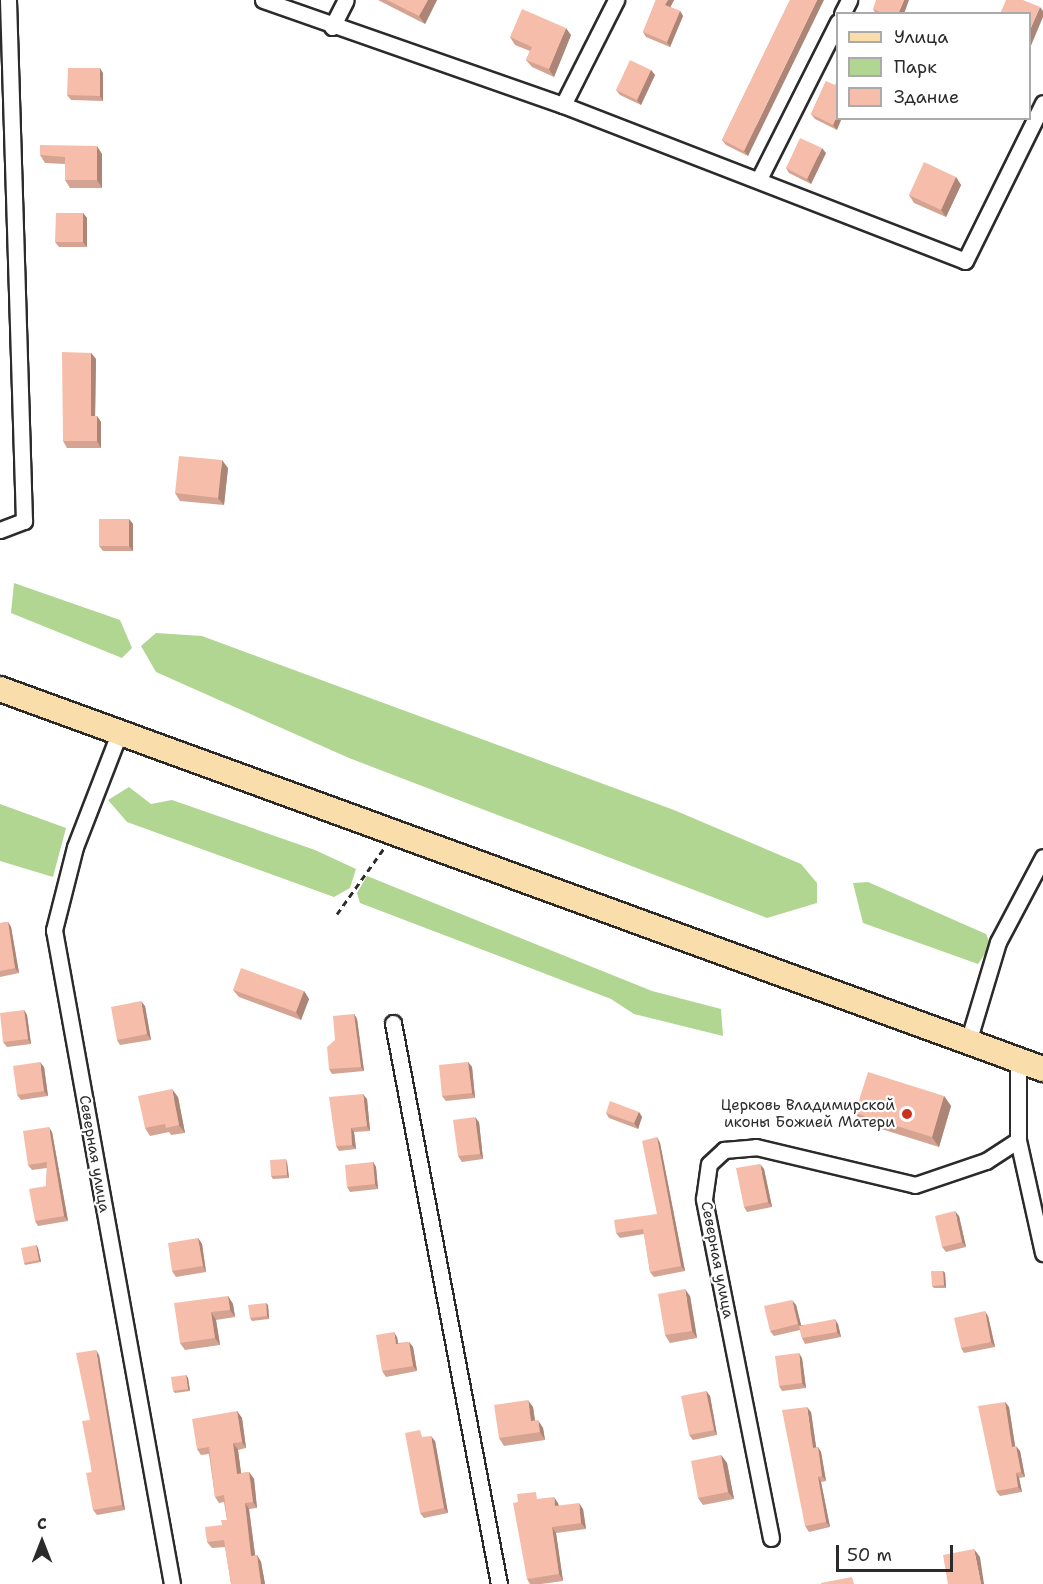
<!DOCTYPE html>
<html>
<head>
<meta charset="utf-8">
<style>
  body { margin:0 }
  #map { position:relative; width:1043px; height:1584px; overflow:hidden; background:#fff; font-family:"Shantell Sans",sans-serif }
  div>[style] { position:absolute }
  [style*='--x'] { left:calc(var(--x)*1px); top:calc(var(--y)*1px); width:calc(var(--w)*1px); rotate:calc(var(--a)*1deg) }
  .green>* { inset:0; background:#b0d692 }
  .path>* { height:3px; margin-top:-1.5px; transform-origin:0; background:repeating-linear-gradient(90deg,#2b2b2b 0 6px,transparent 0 10.5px) }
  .roads { filter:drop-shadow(2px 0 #2b2b2b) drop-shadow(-2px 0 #2b2b2b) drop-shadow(0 2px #2b2b2b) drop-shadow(0 -2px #2b2b2b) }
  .minor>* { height:15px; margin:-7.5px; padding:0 7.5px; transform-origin:7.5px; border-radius:7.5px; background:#fff }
  .primary>* { height:24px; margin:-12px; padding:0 12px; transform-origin:12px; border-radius:12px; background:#f9deab }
  .wall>* { inset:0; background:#d4a392 }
  .shaded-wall>* { inset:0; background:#ac8577 }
  .building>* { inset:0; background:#f6beaa }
  .dots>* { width:16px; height:16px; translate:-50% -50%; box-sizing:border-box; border:3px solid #fff; border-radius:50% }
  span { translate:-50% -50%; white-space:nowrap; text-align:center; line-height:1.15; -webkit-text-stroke:4.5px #fff; paint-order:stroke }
  .poi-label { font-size:15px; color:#2b2b2b }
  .right { translate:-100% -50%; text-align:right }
  .street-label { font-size:15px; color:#2b2b2b }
  .legend { position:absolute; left:836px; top:12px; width:195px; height:108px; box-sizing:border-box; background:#fff; border:2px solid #aaa; margin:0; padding:8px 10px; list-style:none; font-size:18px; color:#2b2b2b }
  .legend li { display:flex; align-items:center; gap:12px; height:30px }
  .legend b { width:30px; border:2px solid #aaa }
  .north { position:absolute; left:12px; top:1512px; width:60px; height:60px; -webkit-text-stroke:4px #fff; paint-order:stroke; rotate:0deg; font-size:16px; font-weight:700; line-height:24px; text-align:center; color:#2b2b2b }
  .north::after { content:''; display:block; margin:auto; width:21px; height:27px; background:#2b2b2b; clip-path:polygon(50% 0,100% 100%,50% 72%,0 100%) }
  .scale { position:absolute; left:836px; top:1545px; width:117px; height:27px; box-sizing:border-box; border:3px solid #2b2b2b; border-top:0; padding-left:8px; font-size:18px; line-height:21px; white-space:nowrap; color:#2b2b2b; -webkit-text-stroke:4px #fff; paint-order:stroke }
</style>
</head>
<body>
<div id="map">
  <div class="green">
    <i style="clip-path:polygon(14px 583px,120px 620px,132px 648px,122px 658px,11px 613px)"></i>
    <i style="clip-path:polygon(156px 633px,202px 636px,674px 810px,801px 864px,817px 883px,817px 903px,767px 918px,349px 758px,156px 672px,141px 646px)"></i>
    <i style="clip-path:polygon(129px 787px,151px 804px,172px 800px,315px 850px,356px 869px,350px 888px,334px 897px,127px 822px,108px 800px)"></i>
    <i style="clip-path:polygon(0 804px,66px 828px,53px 877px,0 861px)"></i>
    <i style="clip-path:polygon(367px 876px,652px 991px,721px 1009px,723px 1036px,634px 1014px,611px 999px,360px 903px,357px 893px)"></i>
    <i style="clip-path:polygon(868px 882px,986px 934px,991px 945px,978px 964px,863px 923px,853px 883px)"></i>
  </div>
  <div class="path">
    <i style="--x:337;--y:914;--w:81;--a:-54.5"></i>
  </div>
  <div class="roads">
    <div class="minor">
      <i style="--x:263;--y:0;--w:318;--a:19.3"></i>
      <i style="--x:563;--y:105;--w:431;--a:21.2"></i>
      <i style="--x:965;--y:261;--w:176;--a:-63.7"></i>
      <i style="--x:842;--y:14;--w:16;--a:-63"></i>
      <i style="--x:332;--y:27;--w:30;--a:-63"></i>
      <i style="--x:563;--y:105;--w:118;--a:-63.2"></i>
      <i style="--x:759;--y:179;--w:176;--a:-63.3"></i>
      <i style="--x:0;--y:530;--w:26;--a:-21"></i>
      <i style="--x:24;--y:521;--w:521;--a:-91.76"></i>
      <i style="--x:120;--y:731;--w:124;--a:111.2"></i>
      <i style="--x:75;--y:847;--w:86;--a:104.2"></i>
      <i style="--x:54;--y:930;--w:665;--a:79.77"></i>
      <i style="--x:393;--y:1023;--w:571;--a:79.3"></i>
      <i style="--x:968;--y:1042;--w:104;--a:-73.3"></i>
      <i style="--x:998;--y:942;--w:96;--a:-62.1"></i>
      <i style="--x:1018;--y:1060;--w:80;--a:90"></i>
      <i style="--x:1018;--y:1140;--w:116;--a:77.5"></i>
      <i style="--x:771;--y:1538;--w:346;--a:-101.2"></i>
      <i style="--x:704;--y:1199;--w:35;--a:-82"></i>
      <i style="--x:709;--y:1164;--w:21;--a:-43"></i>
      <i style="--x:724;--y:1150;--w:32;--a:-5"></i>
      <i style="--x:756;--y:1147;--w:163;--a:13.4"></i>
      <i style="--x:915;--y:1185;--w:75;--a:-18.7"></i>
      <i style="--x:986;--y:1161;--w:38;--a:-33"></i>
    </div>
    <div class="primary">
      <i style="--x:0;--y:689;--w:1110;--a:20.02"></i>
    </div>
  </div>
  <div class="wall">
    <i style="clip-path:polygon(378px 0,437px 0,425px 24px)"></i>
    <i style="clip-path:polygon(656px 0,674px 0,670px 7px,680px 11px,683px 16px,670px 47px,646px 37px,643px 32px)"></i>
    <i style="clip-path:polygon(790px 0,748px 156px,726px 145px,722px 140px)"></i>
    <i style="clip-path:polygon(873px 9px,904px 14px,876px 14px)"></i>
    <i style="clip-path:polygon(571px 35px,554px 77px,532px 67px,526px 60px,530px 51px,515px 45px,510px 37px)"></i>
    <i style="clip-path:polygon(651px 70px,655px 75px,641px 105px,620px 95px,616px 90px)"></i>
    <i style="clip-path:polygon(103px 73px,103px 101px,71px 100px,67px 95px)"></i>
    <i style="clip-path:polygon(826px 81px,837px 130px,815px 119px,811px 114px)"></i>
    <i style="clip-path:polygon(826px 153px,811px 184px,789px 173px,786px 168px)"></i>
    <i style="clip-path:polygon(102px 154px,102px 188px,70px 188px,65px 180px,65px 164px,45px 163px,40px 155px)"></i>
    <i style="clip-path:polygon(956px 177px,961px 185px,946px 217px,914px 203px,909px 195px)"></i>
    <i style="clip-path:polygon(83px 213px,87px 218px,87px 247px,59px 247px,55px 242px)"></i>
    <i style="clip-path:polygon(91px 353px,96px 359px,95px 416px,97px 416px,101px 422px,101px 448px,67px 448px,63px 441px)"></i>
    <i style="clip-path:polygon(228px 468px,224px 505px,180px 501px,175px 493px)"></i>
    <i style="clip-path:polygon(129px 519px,133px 524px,133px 551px,103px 551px,99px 546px)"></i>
    <i style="clip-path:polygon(8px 922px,11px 927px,19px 973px,0 977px,0 923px)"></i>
    <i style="clip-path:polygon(233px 990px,304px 991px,309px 999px,301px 1020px,239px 997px)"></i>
    <i style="clip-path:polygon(145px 1006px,151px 1040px,120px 1045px,117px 1040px)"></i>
    <i style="clip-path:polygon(24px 1010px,27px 1015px,31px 1044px,7px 1047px,3px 1042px)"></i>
    <i style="clip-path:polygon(354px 1014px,357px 1019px,364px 1071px,332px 1074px,329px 1069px,335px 1040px)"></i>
    <i style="clip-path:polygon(468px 1062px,472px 1067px,475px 1098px,446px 1101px,442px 1096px)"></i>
    <i style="clip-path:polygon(44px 1067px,48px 1096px,21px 1100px,17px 1095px)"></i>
    <i style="clip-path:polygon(944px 1096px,951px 1106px,939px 1147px,862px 1123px,855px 1113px)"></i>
    <i style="clip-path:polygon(178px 1097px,185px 1133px,171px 1135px,169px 1132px,150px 1136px,145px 1128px)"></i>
    <i style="clip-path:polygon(367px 1099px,370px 1131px,354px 1132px,356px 1149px,339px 1151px,336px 1146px)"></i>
    <i style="clip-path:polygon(639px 1112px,642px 1117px,638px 1129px,609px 1118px,606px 1113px)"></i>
    <i style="clip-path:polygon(479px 1122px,483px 1159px,462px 1162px,458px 1156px)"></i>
    <i style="clip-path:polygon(52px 1132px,68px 1221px,38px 1226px,35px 1221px,46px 1186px,47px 1168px,32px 1170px,28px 1165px)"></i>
    <i style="clip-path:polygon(657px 1137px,660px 1143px,685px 1271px,654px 1277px,650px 1272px,644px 1234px,620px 1238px,616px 1233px,657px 1214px)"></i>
    <i style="clip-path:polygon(287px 1162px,289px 1178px,273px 1179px,271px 1176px)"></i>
    <i style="clip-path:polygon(373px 1162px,376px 1167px,378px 1189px,350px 1192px,347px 1187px)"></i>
    <i style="clip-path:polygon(764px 1169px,772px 1207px,747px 1212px,744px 1207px)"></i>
    <i style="clip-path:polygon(959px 1216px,966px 1247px,946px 1252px,942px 1247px)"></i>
    <i style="clip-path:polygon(198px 1238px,202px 1244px,206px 1272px,176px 1277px,172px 1271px)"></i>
    <i style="clip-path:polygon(36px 1245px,38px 1248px,41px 1262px,25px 1265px,24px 1263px)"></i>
    <i style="clip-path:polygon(943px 1271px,945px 1273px,946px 1288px,934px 1288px,932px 1286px)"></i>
    <i style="clip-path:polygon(228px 1296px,233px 1304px,235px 1317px,216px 1320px,220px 1345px,185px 1350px,180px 1343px)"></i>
    <i style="clip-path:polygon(690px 1296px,697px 1338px,670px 1343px,665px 1335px)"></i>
    <i style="clip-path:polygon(268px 1305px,269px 1319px,252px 1321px,250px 1318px)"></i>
    <i style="clip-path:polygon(796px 1305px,801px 1325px,838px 1324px,841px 1337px,805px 1344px,802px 1338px,800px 1330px,774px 1336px,770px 1331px)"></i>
    <i style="clip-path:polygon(988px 1316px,995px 1347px,964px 1353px,961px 1348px)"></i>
    <i style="clip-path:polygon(397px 1337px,398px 1343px,409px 1342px,413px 1347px,417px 1371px,386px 1377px,382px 1371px)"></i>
    <i style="clip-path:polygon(99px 1355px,125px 1510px,97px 1515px,93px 1510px,90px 1420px)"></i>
    <i style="clip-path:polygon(802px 1358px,806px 1388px,782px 1391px,779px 1386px)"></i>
    <i style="clip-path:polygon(186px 1375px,188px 1378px,190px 1391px,175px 1393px,173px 1391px)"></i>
    <i style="clip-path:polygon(706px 1391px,710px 1396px,717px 1435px,693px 1440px,689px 1435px)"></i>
    <i style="clip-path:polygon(1005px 1402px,1009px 1407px,1015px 1446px,1020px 1451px,1025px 1477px,1019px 1478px,1022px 1492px,1000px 1496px,996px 1491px)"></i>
    <i style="clip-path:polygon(533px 1407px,535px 1420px,543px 1428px,545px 1440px,504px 1446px,499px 1438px)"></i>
    <i style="clip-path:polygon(237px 1411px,242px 1418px,246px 1448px,238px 1450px,241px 1473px,249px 1472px,254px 1479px,257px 1508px,249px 1509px,255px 1555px,257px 1555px,261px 1562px,265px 1584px,231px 1584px,225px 1547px,212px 1548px,207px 1542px,227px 1520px,224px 1502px,219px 1503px,215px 1497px,209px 1454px,201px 1455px,197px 1449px)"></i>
    <i style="clip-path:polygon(811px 1412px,816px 1447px,818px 1447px,821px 1452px,826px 1481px,821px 1482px,830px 1527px,809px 1532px,805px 1526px)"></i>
    <i style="clip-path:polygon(424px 1435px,424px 1437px,435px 1441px,448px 1513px,424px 1518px,420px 1513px)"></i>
    <i style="clip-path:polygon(721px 1455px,727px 1463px,734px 1499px,703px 1505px,698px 1498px)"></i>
    <i style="clip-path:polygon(540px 1498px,540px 1499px,558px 1503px,559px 1506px,583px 1509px,586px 1529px,556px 1533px,563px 1581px,541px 1584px,530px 1584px,527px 1579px)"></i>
  </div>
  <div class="shaded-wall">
    <i style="clip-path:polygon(428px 0,437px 0,425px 24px,419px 16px)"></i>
    <i style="clip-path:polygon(668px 0,674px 0,669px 10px,665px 5px)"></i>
    <i style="clip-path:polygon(817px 0,824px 0,748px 156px,744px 151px)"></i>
    <i style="clip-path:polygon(904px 0,909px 0,904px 14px,898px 14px)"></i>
    <i style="clip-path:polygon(1040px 7px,1043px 11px,1043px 17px,1030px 48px,1029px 47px,1029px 32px)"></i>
    <i style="clip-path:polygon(680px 11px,683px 16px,670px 47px,667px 42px)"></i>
    <i style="clip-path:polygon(566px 28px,571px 35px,554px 77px,549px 69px)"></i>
    <i style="clip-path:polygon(100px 68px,103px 73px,103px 101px,100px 96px)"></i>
    <i style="clip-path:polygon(651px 70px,655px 75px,641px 105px,637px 100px)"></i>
    <i style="clip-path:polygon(837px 116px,837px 118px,842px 118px,837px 130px,833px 125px)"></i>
    <i style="clip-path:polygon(97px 146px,102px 154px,102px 188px,97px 180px)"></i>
    <i style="clip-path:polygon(822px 148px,826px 153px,811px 184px,807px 179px)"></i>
    <i style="clip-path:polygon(956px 177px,961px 185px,946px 217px,941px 210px)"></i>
    <i style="clip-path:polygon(83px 213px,87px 218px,87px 247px,83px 242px)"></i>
    <i style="clip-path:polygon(91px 353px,96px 359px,95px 422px,91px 416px)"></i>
    <i style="clip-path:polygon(97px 416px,101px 422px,101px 448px,97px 441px)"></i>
    <i style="clip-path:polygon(222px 460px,228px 468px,224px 505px,218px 498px)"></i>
    <i style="clip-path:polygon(129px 519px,133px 524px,133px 551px,129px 546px)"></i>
    <i style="clip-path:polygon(8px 922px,11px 927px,19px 973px,15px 968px)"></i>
    <i style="clip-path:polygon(304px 991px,309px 999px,301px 1020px,296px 1012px)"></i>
    <i style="clip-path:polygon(141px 1001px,145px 1006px,151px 1040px,147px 1034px)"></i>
    <i style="clip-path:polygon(24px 1010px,27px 1015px,31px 1044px,28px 1039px)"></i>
    <i style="clip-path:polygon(354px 1014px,357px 1019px,364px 1071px,361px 1067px)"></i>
    <i style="clip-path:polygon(40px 1062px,44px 1067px,48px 1096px,44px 1091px)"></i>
    <i style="clip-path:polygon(468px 1062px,472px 1067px,475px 1098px,472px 1093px)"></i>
    <i style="clip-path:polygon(172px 1089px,178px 1097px,185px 1133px,179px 1125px)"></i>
    <i style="clip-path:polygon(363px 1094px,367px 1099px,370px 1131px,367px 1126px)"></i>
    <i style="clip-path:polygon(944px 1096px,951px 1106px,939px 1147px,932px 1137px)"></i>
    <i style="clip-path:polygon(639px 1112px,642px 1117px,638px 1129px,634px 1123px)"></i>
    <i style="clip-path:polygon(475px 1117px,479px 1122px,483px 1159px,480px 1154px)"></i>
    <i style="clip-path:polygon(49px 1127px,52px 1132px,68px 1221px,64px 1216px)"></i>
    <i style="clip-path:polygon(351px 1128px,354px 1132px,356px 1149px,352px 1145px)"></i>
    <i style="clip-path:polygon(657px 1137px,660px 1143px,685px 1271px,681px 1266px)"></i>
    <i style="clip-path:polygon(286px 1159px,287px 1162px,289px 1178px,287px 1175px)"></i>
    <i style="clip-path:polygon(373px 1162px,376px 1167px,378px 1189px,375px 1184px)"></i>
    <i style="clip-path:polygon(760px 1164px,764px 1169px,772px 1207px,768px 1202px)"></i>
    <i style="clip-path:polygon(955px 1211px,959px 1216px,966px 1247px,962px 1242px)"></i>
    <i style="clip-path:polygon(198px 1238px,202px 1244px,206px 1272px,203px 1266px)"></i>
    <i style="clip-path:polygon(36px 1245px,38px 1248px,41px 1262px,39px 1260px)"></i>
    <i style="clip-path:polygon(943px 1271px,945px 1273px,946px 1288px,944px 1285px)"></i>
    <i style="clip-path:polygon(685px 1289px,690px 1296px,697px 1338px,692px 1331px)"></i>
    <i style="clip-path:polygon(228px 1296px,233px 1304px,235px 1317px,230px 1310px)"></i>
    <i style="clip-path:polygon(792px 1300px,796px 1305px,802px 1329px,798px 1324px)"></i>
    <i style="clip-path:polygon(266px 1303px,268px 1305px,269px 1319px,267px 1316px)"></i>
    <i style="clip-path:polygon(985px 1311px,988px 1316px,995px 1347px,991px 1342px)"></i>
    <i style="clip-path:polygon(211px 1312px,216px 1320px,220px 1345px,215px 1338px)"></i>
    <i style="clip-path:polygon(835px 1319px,838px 1324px,841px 1337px,837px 1332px)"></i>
    <i style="clip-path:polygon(394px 1332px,397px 1337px,399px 1349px,396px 1344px)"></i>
    <i style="clip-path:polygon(409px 1342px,413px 1347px,417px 1371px,413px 1366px)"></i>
    <i style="clip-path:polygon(96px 1350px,99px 1355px,125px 1510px,122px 1505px)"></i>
    <i style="clip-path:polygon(799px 1353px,802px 1358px,806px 1388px,802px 1383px)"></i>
    <i style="clip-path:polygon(186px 1375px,188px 1378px,190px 1391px,188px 1389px)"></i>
    <i style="clip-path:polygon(706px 1391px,710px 1396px,717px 1435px,714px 1430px)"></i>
    <i style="clip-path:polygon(528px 1400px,533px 1407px,536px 1429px,531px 1421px)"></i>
    <i style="clip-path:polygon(1005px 1402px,1009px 1407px,1016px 1452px,1012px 1447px)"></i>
    <i style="clip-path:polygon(807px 1407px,811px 1412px,817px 1453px,813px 1448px)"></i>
    <i style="clip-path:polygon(237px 1411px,242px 1418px,246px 1448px,242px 1442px)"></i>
    <i style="clip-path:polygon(538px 1420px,543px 1428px,545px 1440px,540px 1432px)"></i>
    <i style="clip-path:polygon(431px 1436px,435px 1441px,448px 1513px,444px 1508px)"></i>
    <i style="clip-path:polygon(233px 1443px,238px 1450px,242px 1480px,237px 1474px)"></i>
    <i style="clip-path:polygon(1016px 1446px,1020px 1451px,1025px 1477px,1021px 1472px)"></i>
    <i style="clip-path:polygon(818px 1447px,821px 1452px,826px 1481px,822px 1476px)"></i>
    <i style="clip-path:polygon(721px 1455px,727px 1463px,734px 1499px,728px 1492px)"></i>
    <i style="clip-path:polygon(249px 1472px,254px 1479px,257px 1508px,253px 1502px)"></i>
    <i style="clip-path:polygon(1016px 1473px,1019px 1478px,1022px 1492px,1018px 1487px)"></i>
    <i style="clip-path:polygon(818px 1477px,821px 1482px,830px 1527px,826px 1522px)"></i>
    <i style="clip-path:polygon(554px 1497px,558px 1503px,560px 1513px,555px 1506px)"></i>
    <i style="clip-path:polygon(245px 1503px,249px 1509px,256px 1562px,251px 1556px)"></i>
    <i style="clip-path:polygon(579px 1503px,583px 1509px,586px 1529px,581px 1523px)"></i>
    <i style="clip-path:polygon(552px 1527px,556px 1533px,563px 1581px,559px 1574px)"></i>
    <i style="clip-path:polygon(974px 1549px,980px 1557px,984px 1584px,981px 1584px)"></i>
    <i style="clip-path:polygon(257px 1555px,261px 1562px,265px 1584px,261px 1584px)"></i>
  </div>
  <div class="building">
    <i style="clip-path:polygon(387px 0,428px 0,419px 16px)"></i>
    <i style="clip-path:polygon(656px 0,668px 0,665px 5px,680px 11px,667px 42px,643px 32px)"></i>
    <i style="clip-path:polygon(790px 0,817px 0,744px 151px,722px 140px)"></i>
    <i style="clip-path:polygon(876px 0,904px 0,898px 14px,884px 14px,873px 9px)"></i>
    <i style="clip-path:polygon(1006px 0,1023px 0,1040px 7px,1029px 32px,1029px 14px,1000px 14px)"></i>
    <i style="clip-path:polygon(522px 9px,566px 28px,549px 69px,526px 60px,532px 47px,510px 37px)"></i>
    <i style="clip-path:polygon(630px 60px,651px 70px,637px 100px,616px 90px)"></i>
    <i style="clip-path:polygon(68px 68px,100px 68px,100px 96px,67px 95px)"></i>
    <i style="clip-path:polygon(837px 80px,837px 116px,833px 125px,811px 114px,826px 81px,835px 85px)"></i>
    <i style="clip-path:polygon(800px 138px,822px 148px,807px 179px,786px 168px)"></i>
    <i style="clip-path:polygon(40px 145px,97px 146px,97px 180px,65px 180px,65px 157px,40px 155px)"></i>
    <i style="clip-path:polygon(924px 162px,956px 177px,941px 210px,909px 195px)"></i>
    <i style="clip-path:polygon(56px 213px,83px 213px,83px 242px,55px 242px)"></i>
    <i style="clip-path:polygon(62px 352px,91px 353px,91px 416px,97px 416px,97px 441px,63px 441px)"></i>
    <i style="clip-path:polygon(179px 456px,222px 460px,218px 498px,175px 493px)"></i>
    <i style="clip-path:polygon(99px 519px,129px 519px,129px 546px,99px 546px)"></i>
    <i style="clip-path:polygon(8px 922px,15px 968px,0 971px,0 923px)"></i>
    <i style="clip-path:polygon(241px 968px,304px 991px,296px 1012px,233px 990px)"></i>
    <i style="clip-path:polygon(141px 1001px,147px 1034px,117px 1040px,111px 1007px)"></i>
    <i style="clip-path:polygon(24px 1010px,28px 1039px,3px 1042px,0 1013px)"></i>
    <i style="clip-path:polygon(354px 1014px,361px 1067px,329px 1069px,327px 1047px,335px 1040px,333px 1016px)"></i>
    <i style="clip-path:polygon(40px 1062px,44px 1091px,17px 1095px,13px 1066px)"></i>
    <i style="clip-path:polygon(468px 1062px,472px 1093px,442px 1096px,439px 1065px)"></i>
    <i style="clip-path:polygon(868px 1072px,944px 1096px,932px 1137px,855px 1113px)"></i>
    <i style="clip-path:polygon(172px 1089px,179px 1125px,166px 1128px,165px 1124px,145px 1128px,138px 1096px)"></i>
    <i style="clip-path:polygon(363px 1094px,367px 1126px,351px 1128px,352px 1145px,336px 1146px,329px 1097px)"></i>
    <i style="clip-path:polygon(610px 1101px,639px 1112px,634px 1123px,606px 1113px)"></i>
    <i style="clip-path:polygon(475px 1117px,480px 1154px,458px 1156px,453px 1120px)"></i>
    <i style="clip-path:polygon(49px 1127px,64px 1216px,35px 1221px,29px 1189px,46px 1186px,47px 1162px,28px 1165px,23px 1131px)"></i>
    <i style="clip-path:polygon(657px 1137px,681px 1266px,650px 1272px,643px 1229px,616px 1233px,614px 1220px,657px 1214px,642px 1141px)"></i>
    <i style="clip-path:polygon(286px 1159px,287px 1175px,271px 1176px,270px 1160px)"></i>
    <i style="clip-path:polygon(373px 1162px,375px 1184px,347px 1187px,345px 1165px)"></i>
    <i style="clip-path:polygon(760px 1164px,768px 1202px,744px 1207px,736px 1168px)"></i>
    <i style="clip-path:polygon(955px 1211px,962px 1242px,942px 1247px,935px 1216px)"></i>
    <i style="clip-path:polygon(198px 1238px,203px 1266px,172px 1271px,168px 1243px)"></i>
    <i style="clip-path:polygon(36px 1245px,39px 1260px,24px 1263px,21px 1248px)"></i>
    <i style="clip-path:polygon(931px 1271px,943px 1271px,944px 1285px,932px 1286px)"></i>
    <i style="clip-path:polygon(685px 1289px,692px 1331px,665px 1335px,658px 1294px)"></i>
    <i style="clip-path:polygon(228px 1296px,230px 1310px,211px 1312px,215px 1338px,180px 1343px,174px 1303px)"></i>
    <i style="clip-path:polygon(792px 1300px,798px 1324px,770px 1331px,764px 1306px)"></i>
    <i style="clip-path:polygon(266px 1303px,267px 1316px,250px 1318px,248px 1305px)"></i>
    <i style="clip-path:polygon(985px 1311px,991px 1342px,961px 1348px,954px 1318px)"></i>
    <i style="clip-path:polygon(835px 1319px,837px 1332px,802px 1338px,799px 1326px)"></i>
    <i style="clip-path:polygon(394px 1332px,396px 1344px,409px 1342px,413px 1366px,382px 1371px,376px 1335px)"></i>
    <i style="clip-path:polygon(96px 1350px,122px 1505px,93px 1510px,86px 1473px,92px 1472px,82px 1421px,90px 1420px,76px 1353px)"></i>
    <i style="clip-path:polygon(799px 1353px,802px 1383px,779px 1386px,775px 1356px)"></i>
    <i style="clip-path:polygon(186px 1375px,188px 1389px,173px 1391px,171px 1377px)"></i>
    <i style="clip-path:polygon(706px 1391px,714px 1430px,689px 1435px,681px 1396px)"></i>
    <i style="clip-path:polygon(528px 1400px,531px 1421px,538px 1420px,540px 1432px,499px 1438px,494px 1405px)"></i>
    <i style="clip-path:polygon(1005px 1402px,1012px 1447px,1016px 1446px,1021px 1472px,1016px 1473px,1018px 1487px,996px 1491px,978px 1406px)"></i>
    <i style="clip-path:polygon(807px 1407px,813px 1448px,818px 1447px,822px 1476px,818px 1477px,826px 1522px,805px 1526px,782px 1410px)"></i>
    <i style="clip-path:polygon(237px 1411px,242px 1442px,233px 1443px,237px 1474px,249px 1472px,253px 1502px,245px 1503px,251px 1556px,257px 1555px,261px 1584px,231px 1584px,224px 1540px,207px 1542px,205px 1527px,222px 1525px,221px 1520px,227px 1520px,224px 1495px,215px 1497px,209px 1447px,197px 1449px,192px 1419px)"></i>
    <i style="clip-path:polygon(420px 1430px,422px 1437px,431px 1436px,444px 1508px,420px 1513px,405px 1433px)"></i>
    <i style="clip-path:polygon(721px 1455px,728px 1492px,698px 1498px,691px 1461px)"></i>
    <i style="clip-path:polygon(536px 1492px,537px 1499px,554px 1497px,555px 1506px,579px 1503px,581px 1523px,552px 1527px,559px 1574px,527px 1579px,513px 1503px,518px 1502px,517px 1494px)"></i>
    <i style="clip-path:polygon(974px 1549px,981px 1584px,948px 1584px,943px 1555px)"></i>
    <i style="clip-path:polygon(852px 1577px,854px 1584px,821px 1584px,821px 1583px)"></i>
  </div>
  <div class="dots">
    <i style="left:907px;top:1114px;background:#c8321e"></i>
  </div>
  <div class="poi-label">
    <span class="right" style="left:895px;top:1114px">Церковь Владимирской<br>иконы Божией Матери</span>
  </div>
  <div class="street-label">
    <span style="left:94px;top:1154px;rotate:80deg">Северная улица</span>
    <span style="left:717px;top:1260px;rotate:79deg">Северная улица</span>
  </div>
  <ul class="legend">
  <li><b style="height:8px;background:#f9deab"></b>Улица</li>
  <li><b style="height:16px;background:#b0d692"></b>Парк</li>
  <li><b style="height:16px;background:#f6beaa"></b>Здание</li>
  </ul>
  <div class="north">С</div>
  <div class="scale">50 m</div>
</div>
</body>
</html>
